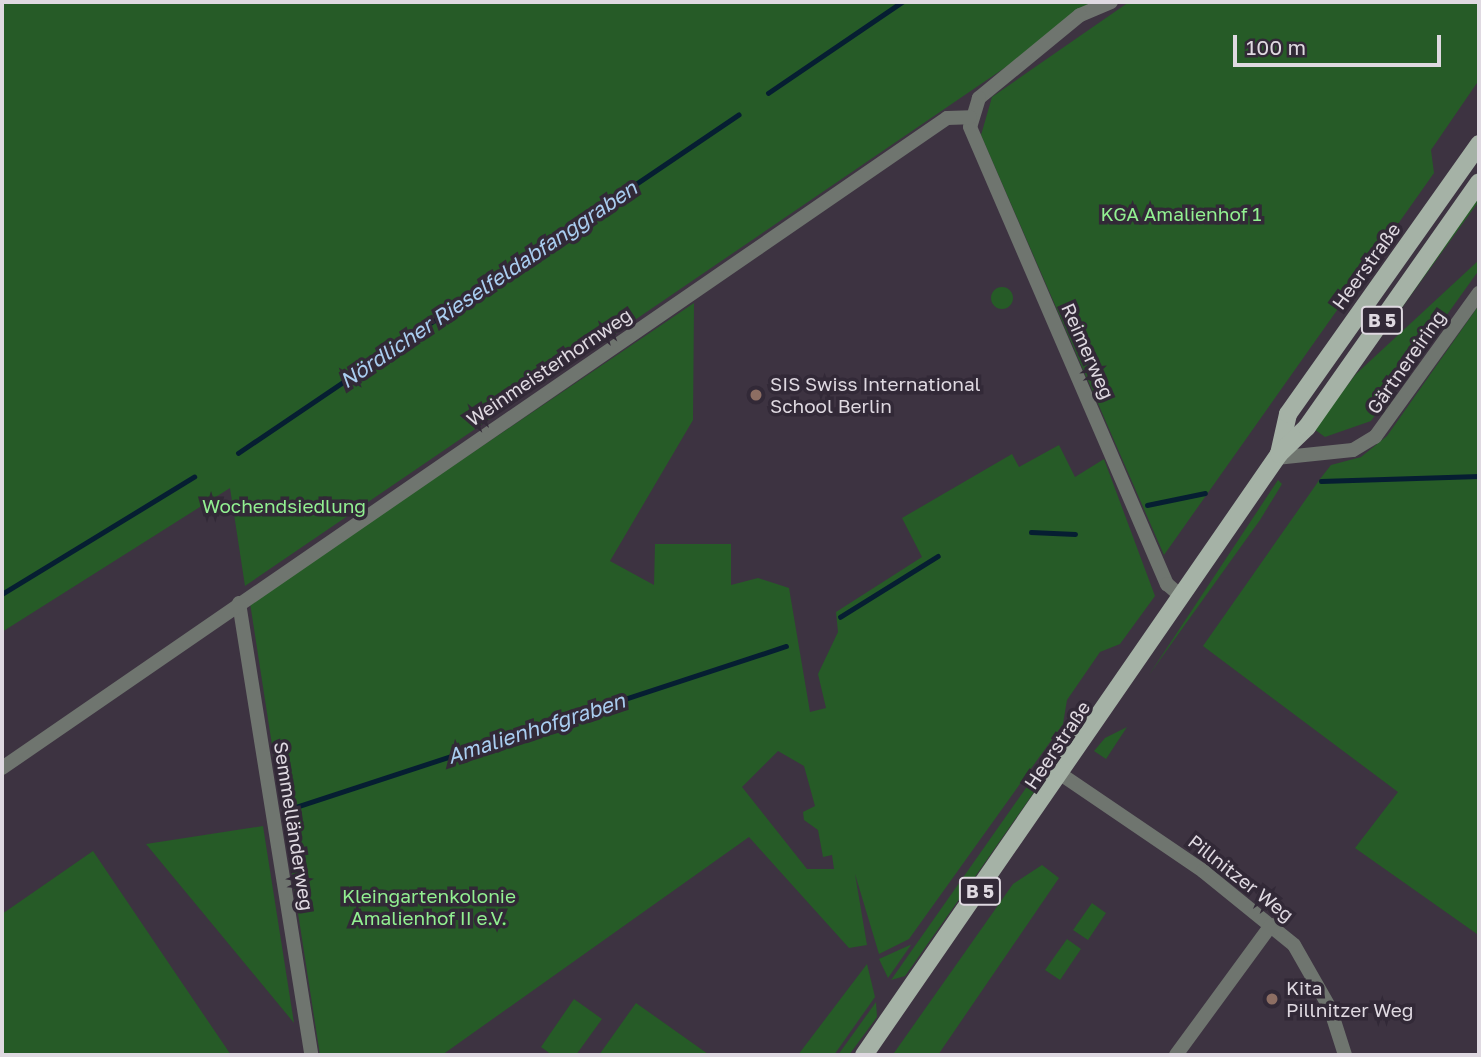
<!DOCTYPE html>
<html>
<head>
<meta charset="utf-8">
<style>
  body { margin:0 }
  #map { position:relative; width:1481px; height:1057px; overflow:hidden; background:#3d3341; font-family:"Golos Text",sans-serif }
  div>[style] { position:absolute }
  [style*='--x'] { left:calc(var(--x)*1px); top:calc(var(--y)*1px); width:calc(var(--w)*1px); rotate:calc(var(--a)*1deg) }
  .green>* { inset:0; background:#265b27 }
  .round { border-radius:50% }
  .stream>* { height:4.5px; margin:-2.25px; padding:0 2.25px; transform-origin:2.25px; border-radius:2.25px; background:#061e32 }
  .street>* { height:14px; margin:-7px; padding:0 7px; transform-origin:7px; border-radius:7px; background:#6f756f }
  .primary>* { height:18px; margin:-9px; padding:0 9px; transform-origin:9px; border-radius:9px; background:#a5b2a6 }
  .dots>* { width:19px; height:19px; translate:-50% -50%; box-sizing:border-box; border:4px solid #322937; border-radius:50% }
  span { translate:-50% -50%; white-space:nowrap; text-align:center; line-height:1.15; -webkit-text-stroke:7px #322937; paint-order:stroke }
  .shield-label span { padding:2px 5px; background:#322937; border:2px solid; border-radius:5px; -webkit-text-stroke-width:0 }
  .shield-label { font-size:18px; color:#dfd9e1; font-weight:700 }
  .park-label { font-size:19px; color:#92f091 }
  .street-label { font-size:19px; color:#dfd9e1 }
  .poi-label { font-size:19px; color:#dfd9e1 }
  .left { translate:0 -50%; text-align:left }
  .water-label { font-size:21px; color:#a9cdf0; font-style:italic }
  .frame { position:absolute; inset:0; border:4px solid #dfd9e1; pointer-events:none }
  .scale { position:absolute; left:1233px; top:35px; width:208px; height:32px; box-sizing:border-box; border:4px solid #dfd9e1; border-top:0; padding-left:9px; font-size:21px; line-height:24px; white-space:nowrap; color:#dfd9e1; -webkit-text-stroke:5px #322937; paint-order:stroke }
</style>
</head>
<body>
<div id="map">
  <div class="green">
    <i style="clip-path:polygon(2px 2px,1101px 2px,245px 586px,230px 488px,2px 632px)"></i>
    <i style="clip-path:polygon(1129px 2px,1479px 2px,1479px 80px,1431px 150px,1434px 173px,1164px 555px,981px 135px,992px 97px)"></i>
    <i style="clip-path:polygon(1479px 196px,1479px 201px,1395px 317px,1394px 315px)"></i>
    <i style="clip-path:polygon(1479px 260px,1479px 270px,1371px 421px,1325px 437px,1314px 429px,1356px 374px)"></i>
    <i class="round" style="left:991px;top:287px;width:22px;height:22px"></i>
    <i style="clip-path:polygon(evenodd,694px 303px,693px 420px,610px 561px,654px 585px,655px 544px,731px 544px,731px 585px,758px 578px,789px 588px,810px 712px,826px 708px,818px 674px,838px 632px,836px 612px,922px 557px,902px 518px,1012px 454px,1019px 467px,1059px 445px,1075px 477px,1104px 459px,1155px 596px,1120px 644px,1100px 652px,1067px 700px,1063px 724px,909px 939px,879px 954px,855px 874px,867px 945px,849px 948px,749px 837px,442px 1055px,320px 1055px,250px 603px,694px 303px,778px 751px,804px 766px,815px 806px,803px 812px,804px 820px,818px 830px,823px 857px,832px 855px,834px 869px,807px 869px,742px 787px,778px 751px)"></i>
    <i style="clip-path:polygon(1479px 305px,1479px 931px,1477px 934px,1355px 848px,1398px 792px,1203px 646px,1320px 479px,1331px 465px,1361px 457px,1387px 436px)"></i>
    <i style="clip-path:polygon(1278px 480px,1282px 484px,1260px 520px,1149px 675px)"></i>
    <i style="clip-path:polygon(1127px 727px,1106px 759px,1094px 751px,1105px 738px)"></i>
    <i style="clip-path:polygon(1059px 741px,1066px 746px,986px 861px,905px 976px,891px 980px)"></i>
    <i style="clip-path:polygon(263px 826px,294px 1023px,146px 844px)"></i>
    <i style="clip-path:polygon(93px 851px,174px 971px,231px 1055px,2px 1055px,2px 914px)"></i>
    <i style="clip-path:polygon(1042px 865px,1059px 878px,938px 1055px,894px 1053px,1013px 884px)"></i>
    <i style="clip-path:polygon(1092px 903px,1106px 913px,1088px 940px,1073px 930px)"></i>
    <i style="clip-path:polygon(1067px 939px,1081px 949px,1060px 980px,1045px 970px)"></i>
    <i style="clip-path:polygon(910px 945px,911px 945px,888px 978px,879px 959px)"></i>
    <i style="clip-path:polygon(867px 964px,875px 997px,834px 1055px,798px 1055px)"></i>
    <i style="clip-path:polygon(574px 999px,602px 1019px,576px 1055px,552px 1055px,541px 1047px)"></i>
    <i style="clip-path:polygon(876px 1002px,877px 1017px,849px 1055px,838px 1055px)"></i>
    <i style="clip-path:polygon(636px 1003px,708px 1054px,707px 1055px,599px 1055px)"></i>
  </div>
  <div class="stream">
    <i style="--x:768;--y:93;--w:162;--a:-34.2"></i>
    <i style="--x:238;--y:453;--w:604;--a:-34.06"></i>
    <i style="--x:1321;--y:481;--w:158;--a:-1.8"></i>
    <i style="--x:1147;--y:505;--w:59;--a:-11.7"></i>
    <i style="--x:1031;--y:532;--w:44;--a:2.6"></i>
    <i style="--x:2;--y:594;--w:225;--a:-31.4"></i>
    <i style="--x:840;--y:617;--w:115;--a:-31.9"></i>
    <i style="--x:287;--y:810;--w:525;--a:-18.19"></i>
  </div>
  <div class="street">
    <i style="--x:1111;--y:2;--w:34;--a:157"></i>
    <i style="--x:1080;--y:15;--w:131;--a:140.6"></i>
    <i style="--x:979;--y:98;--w:30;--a:107"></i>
    <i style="--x:970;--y:127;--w:498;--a:66.7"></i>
    <i style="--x:1167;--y:584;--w:18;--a:41"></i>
    <i style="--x:1276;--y:458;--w:77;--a:-5.9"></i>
    <i style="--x:1353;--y:450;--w:26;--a:-31"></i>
    <i style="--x:1375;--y:437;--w:178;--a:-54.2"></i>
    <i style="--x:239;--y:603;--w:458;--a:80.9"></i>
    <i style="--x:2;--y:768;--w:1147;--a:-34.52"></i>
    <i style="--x:947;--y:118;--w:23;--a:-2"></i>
    <i style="--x:1062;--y:775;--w:171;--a:34.2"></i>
    <i style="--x:1203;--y:871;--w:117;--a:39.1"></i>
    <i style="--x:1294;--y:945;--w:73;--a:60.3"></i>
    <i style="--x:1330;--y:1008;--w:49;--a:72.3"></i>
    <i style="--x:1176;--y:1055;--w:161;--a:-53.8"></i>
  </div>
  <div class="primary">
    <i style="--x:1279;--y:454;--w:41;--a:-77.3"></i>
    <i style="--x:1288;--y:414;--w:331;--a:-54.7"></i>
    <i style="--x:864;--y:1055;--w:730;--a:-55.37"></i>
    <i style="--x:1279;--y:454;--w:39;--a:-44"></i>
    <i style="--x:1307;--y:427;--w:299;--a:-54.9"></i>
  </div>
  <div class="dots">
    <i style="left:756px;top:395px;background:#8d6e63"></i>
    <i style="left:1272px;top:999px;background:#8d6e63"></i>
  </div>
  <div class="shield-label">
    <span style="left:1382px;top:320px">B 5</span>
    <span style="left:980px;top:891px">B 5</span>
  </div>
  <div class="park-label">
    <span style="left:1181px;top:214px">KGA Amalienhof 1</span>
    <span style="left:284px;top:506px">Wochendsiedlung</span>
    <span style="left:429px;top:907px">Kleingartenkolonie<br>Amalienhof II e.V.</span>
  </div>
  <div class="street-label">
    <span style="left:1366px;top:266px;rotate:-54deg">Heerstraße</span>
    <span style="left:1088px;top:351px;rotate:66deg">Reimerweg</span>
    <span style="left:1406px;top:362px;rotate:-55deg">Gärtnereiring</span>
    <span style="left:549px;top:367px;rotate:-34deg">Weinmeisterhornweg</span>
    <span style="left:1057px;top:745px;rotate:-56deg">Heerstraße</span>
    <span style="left:294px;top:826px;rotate:81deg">Semmelländerweg</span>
    <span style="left:1241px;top:878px;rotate:38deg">Pillnitzer Weg</span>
  </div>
  <div class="poi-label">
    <span class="left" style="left:770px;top:395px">SIS Swiss International<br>School Berlin</span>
    <span class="left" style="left:1286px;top:999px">Kita<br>Pillnitzer Weg</span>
  </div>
  <div class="water-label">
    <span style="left:488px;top:284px;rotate:-34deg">Nördlicher Rieselfeldabfanggraben</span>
    <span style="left:536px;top:728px;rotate:-18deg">Amalienhofgraben</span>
  </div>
  <div class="frame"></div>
  <div class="scale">100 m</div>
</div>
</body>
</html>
